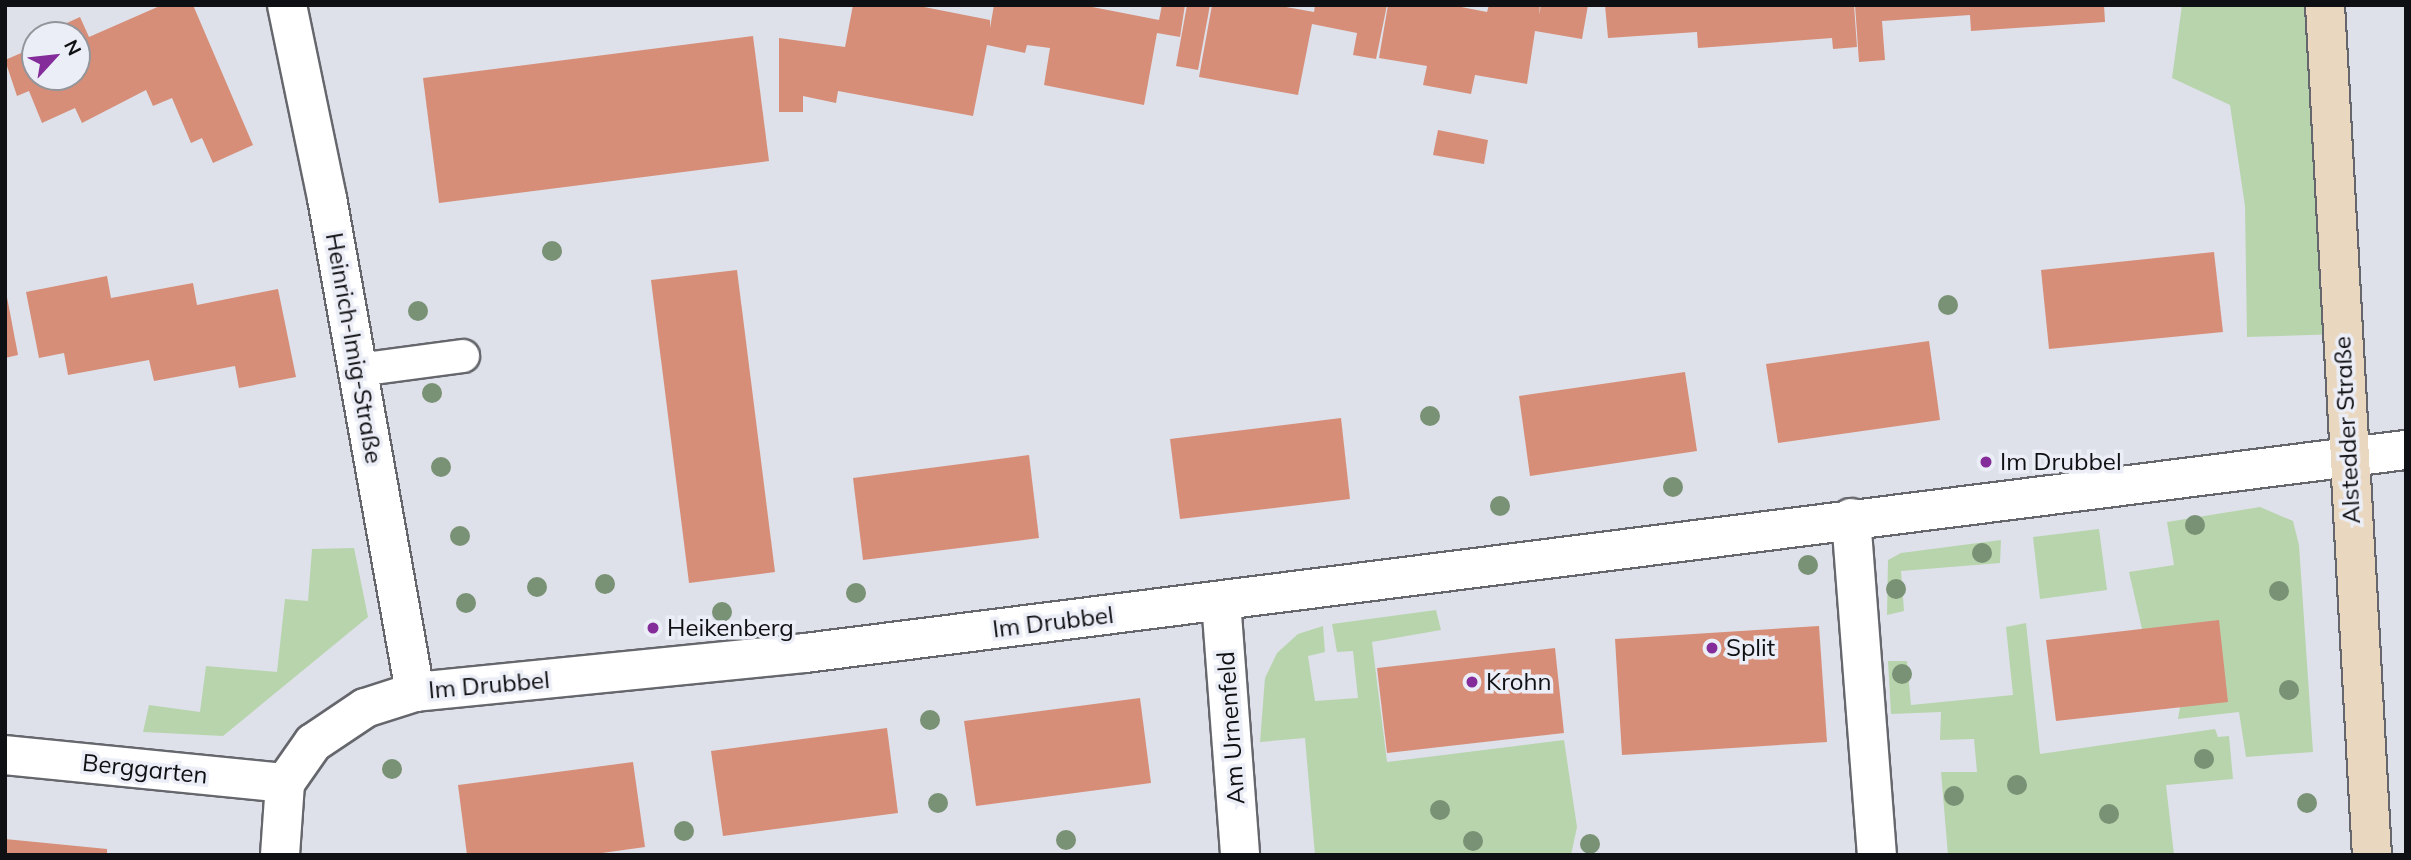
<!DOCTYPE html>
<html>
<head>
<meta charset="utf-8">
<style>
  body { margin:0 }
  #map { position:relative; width:2411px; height:860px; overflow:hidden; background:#dee1e9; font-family:Mulish,sans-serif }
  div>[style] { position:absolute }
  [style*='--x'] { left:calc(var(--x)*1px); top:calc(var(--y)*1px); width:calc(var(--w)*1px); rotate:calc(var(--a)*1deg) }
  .green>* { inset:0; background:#b8d4ad }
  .building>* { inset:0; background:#d68e79 }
  .roads { filter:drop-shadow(2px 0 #65676d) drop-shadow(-2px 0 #65676d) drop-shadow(0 2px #65676d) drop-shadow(0 -2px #65676d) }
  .lane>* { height:32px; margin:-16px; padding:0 16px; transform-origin:16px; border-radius:16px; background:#fff }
  .street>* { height:38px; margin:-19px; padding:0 19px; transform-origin:19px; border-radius:19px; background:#fff }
  .secondary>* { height:38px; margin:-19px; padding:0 19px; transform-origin:19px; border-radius:19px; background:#e9d7bf }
  .trees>* { width:20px; height:20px; margin:-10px; border-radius:50%; background:#799174 }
  .dots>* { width:19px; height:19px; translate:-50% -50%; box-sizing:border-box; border:4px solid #ebeef6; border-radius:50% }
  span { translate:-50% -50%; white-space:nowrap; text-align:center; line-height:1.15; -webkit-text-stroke:7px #ebeef6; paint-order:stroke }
  .street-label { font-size:24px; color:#0f1013 }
  .poi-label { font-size:24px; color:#0f1013 }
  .left { translate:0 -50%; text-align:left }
  .frame { position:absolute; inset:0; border:7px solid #0f1013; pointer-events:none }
  .north { position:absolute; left:21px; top:21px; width:70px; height:70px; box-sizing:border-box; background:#ebeef6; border:2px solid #93959b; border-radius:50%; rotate:63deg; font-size:19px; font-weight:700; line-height:28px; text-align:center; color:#0f1013 }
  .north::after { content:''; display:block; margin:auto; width:24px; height:32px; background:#842d9a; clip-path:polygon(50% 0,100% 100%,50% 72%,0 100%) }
</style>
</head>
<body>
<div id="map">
  <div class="green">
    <i style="clip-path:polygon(2182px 5px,2325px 5px,2342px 334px,2247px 337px,2245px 206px,2230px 105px,2172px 78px)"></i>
    <i style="clip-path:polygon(2260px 507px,2293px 521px,2299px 545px,2313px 752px,2246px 757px,2239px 712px,2178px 719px,2180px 707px,2142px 629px,2129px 572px,2174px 565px,2167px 522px)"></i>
    <i style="clip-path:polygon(2099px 529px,2107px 590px,2040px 599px,2033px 537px)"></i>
    <i style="clip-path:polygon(2001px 540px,2000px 563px,1901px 571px,1904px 611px,1887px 615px,1888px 560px,1901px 553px)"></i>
    <i style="clip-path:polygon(354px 548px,368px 617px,223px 736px,143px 732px,149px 705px,200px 712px,206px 666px,277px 672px,285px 599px,308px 601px,312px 549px)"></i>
    <i style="clip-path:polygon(1436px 610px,1441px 630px,1372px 642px,1387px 762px,1564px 740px,1577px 827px,1571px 855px,1315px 855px,1305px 738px,1260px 742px,1265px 678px,1277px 653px,1298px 634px,1323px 626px,1325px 652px,1308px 656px,1315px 701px,1358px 698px,1353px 651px,1337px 652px,1332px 624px)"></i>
    <i style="clip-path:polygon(2026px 623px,2040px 754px,2215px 729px,2218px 737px,2229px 736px,2233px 779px,2166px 785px,2174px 855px,1948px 855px,1941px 772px,1977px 772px,1974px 739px,1940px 740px,1941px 712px,1891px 714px,1888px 661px,1907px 661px,1911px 705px,2013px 695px,2006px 627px)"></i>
  </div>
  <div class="building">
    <i style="clip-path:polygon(162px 5px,193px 5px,253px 145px,213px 163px,202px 138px,191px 143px,172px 98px,153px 106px,146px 90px,82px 123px,75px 108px,42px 123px,29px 91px,17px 96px,5px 60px,35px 47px,35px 77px,77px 77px,77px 35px,62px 35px,58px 27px,80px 17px,89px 37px)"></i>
    <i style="clip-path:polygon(853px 5px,914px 5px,990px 20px,990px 28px,994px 5px,1082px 5px,1159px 20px,1162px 5px,1185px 5px,1180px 37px,1157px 33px,1144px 105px,1044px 85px,1050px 48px,1027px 45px,1025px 53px,987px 45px,973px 116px,838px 91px,836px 103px,803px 96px,803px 112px,779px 112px,779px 38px,845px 47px)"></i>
    <i style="clip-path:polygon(1187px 5px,1210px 5px,1198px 70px,1176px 66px)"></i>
    <i style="clip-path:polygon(1212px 5px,1275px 5px,1314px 12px,1315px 5px,1387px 5px,1376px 59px,1353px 55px,1357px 33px,1312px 24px,1298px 95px,1199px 77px)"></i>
    <i style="clip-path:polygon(1388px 5px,1451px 5px,1487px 12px,1489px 5px,1540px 5px,1539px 15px,1541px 5px,1588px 5px,1582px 39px,1535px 31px,1527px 84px,1475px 75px,1471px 94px,1423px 85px,1427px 66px,1379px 58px)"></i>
    <i style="clip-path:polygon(1605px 5px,1854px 5px,1857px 47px,1833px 49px,1832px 38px,1698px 48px,1697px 32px,1608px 38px)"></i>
    <i style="clip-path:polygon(1855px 5px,2104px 5px,2105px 22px,1971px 31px,1970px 15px,1882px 21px,1885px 60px,1859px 62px)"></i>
    <i style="clip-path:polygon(753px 36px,769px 161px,439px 203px,423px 78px)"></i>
    <i style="clip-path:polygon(1438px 130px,1488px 140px,1484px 164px,1433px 155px)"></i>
    <i style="clip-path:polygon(2214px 252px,2223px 332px,2049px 349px,2041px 270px)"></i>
    <i style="clip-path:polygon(737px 270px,775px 572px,689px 583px,651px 280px)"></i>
    <i style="clip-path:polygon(107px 276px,111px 298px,193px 283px,197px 305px,278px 289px,296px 377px,239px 388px,235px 366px,154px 381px,149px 360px,68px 375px,64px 353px,39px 358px,26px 292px)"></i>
    <i style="clip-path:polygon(7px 297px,18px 355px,5px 358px,5px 298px)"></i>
    <i style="clip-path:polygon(1929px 341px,1940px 420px,1778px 443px,1766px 364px)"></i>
    <i style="clip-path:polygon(1685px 372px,1697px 451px,1530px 476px,1519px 396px)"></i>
    <i style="clip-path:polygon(1341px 418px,1350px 499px,1180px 519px,1170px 439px)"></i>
    <i style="clip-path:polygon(1029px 455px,1039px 538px,863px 560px,853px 478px)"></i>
    <i style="clip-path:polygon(2219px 620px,2228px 702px,2056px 721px,2046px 640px)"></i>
    <i style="clip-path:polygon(1819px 626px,1827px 742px,1622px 755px,1615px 639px)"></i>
    <i style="clip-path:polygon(1555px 648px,1564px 733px,1387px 753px,1377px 668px)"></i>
    <i style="clip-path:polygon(1140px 698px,1151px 783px,976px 806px,964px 721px)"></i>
    <i style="clip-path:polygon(887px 728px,898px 813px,723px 836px,711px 751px)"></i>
    <i style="clip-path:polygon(633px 762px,645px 847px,588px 855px,467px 855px,458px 785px)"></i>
    <i style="clip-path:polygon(5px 839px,107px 849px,107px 855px,5px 855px)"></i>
  </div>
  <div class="roads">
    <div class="lane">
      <i style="--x:358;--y:370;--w:106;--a:-7.6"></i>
    </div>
    <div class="street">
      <i style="--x:287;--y:5;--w:197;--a:78.3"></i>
      <i style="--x:327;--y:198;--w:502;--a:79.9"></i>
      <i style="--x:1851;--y:518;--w:338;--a:85.6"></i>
      <i style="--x:1221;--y:601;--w:255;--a:85.7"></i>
      <i style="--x:5;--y:755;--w:281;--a:5.7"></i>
      <i style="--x:280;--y:855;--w:72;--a:-86"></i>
      <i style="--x:285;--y:783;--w:49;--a:-55"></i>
      <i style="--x:313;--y:743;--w:63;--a:-33.9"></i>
      <i style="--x:365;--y:708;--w:52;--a:-17.7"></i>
      <i style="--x:415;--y:692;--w:392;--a:-5.7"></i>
      <i style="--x:805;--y:653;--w:1614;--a:-7.23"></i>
    </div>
    <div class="secondary">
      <i style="--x:2325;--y:5;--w:851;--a:86.84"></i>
    </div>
  </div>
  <div class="trees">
    <i style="left:552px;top:251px"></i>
    <i style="left:1948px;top:305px"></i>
    <i style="left:418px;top:311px"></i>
    <i style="left:432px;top:393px"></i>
    <i style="left:1430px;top:416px"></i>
    <i style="left:441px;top:467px"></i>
    <i style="left:1673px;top:487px"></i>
    <i style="left:1500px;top:506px"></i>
    <i style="left:2195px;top:525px"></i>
    <i style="left:460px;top:536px"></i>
    <i style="left:1982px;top:553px"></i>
    <i style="left:1808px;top:565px"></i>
    <i style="left:605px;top:584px"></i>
    <i style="left:537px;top:587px"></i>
    <i style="left:1896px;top:589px"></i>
    <i style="left:2279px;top:591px"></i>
    <i style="left:856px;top:593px"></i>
    <i style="left:466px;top:603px"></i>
    <i style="left:722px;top:612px"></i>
    <i style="left:1902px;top:674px"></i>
    <i style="left:2289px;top:690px"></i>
    <i style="left:930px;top:720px"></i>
    <i style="left:2204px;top:759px"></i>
    <i style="left:392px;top:769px"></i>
    <i style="left:2017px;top:785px"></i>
    <i style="left:1954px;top:796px"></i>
    <i style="left:938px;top:803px"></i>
    <i style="left:2307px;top:803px"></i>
    <i style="left:1440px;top:810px"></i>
    <i style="left:2109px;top:814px"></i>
    <i style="left:684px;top:831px"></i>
    <i style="left:1066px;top:840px"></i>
    <i style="left:1473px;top:841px"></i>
    <i style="left:1590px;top:844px"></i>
  </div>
  <div class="dots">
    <i style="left:1986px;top:462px;background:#842d9a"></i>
    <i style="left:653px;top:628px;background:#842d9a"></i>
    <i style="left:1712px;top:648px;background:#842d9a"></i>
    <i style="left:1472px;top:682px;background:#842d9a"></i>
  </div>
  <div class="street-label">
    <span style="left:354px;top:348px;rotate:80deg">Heinrich-Imig-Straße</span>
    <span style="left:2347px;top:430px;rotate:-93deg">Alstedder Straße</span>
    <span style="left:1053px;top:622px;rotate:-7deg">Im Drubbel</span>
    <span style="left:489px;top:685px;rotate:-5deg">Im Drubbel</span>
    <span style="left:1231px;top:728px;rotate:-94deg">Am Urnenfeld</span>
    <span style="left:145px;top:769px;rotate:6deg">Berggarten</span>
  </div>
  <div class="poi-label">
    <span class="left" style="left:2000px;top:462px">Im Drubbel</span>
    <span class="left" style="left:667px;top:628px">Heikenberg</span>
    <span class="left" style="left:1726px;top:648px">Split</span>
    <span class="left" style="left:1486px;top:682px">Krohn</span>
  </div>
  <div class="frame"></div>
  <div class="north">N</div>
</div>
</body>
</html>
